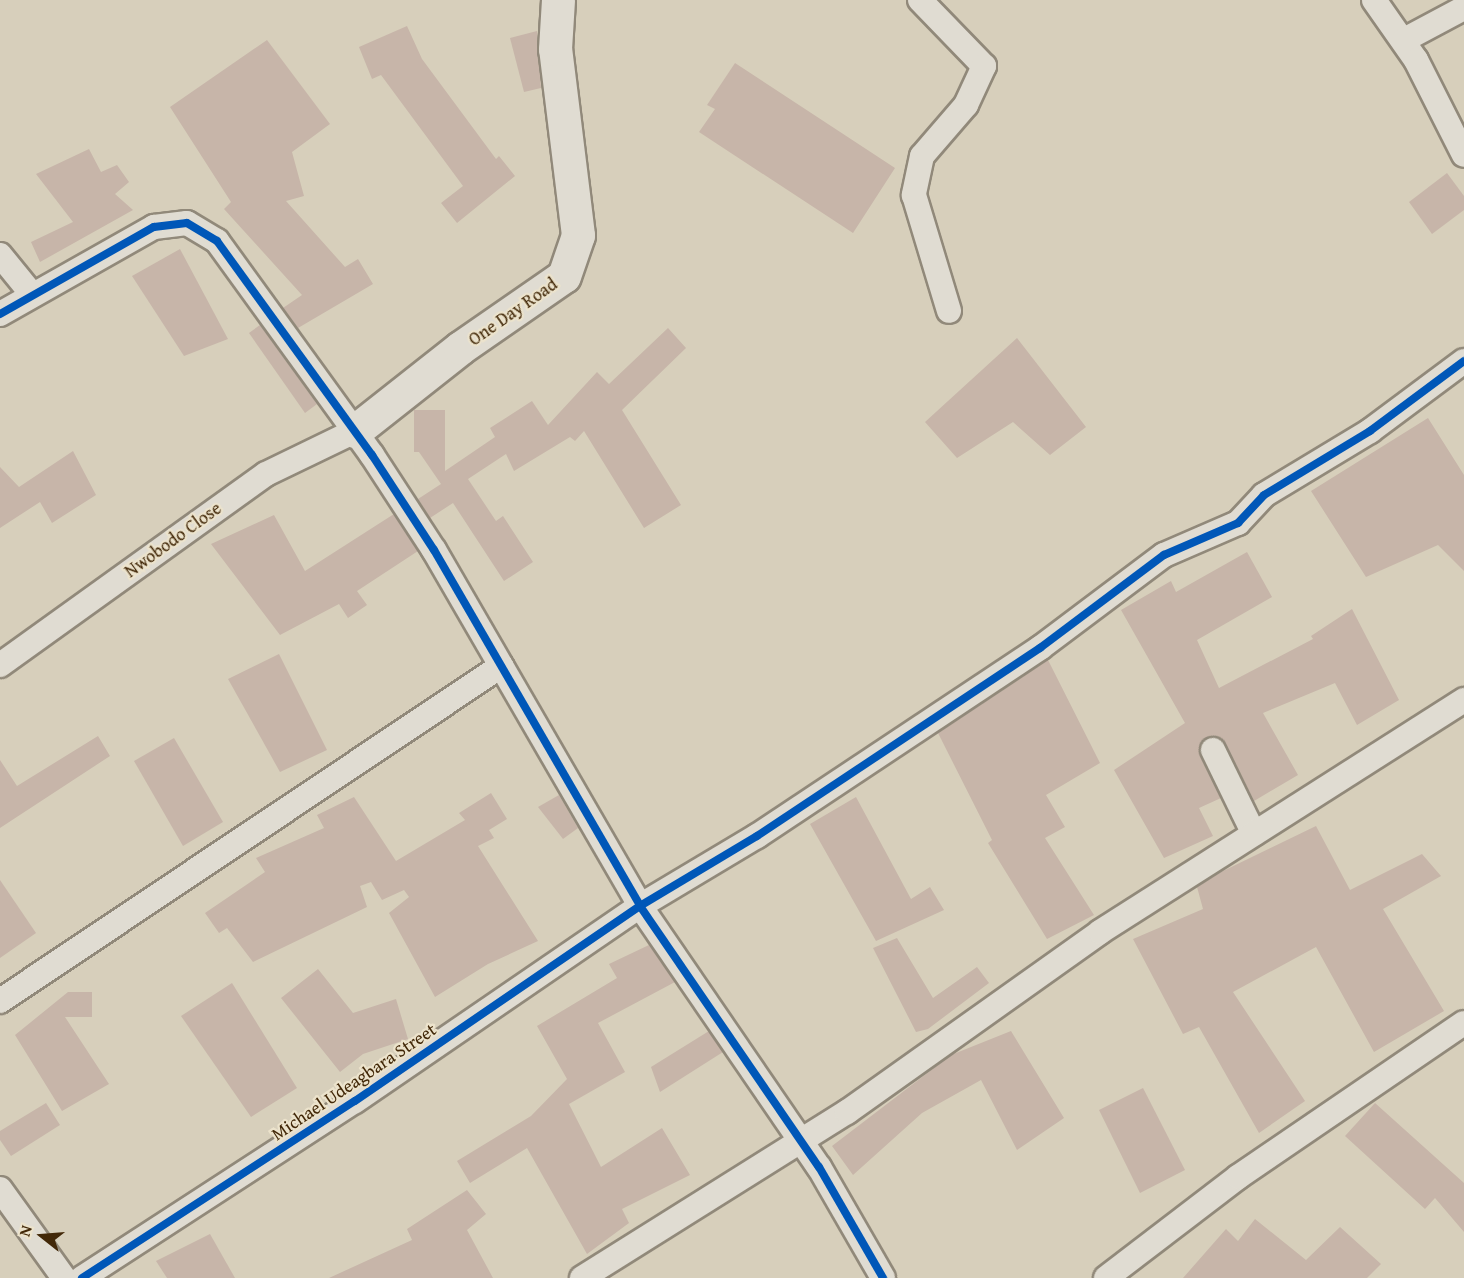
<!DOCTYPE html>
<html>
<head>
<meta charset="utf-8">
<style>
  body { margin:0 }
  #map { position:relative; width:1464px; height:1278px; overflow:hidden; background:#d7cfbb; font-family:"Gentium Book Plus",serif }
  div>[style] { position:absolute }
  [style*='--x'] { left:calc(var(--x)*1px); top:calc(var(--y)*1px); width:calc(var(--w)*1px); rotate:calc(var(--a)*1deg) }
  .building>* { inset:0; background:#c7b5a9 }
  .roads { filter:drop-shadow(2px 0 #91897a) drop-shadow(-2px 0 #91897a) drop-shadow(0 2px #91897a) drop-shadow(0 -2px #91897a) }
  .street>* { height:24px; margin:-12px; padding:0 12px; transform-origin:12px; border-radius:12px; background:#e0dcd2 }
  .secondary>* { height:33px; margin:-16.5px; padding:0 16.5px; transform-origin:16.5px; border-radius:16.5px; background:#e0dcd2 }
  .cycleway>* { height:8px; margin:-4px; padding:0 4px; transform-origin:4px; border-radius:4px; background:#0057b8 }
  span { translate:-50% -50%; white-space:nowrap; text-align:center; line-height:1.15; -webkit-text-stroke:4.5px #ece3cc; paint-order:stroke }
  .street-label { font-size:18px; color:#422808 }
  .north { position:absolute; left:12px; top:1206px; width:60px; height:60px; -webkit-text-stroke:4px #ece3cc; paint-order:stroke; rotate:287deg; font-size:16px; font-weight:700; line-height:24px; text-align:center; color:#422808 }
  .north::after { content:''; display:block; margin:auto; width:21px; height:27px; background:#422808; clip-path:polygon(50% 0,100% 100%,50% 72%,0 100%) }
</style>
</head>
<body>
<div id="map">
  <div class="building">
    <i style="clip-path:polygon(407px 26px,422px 59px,496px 159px,499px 156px,515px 176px,457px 223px,441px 203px,463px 186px,381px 75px,372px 79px,359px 47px)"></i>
    <i style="clip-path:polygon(537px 31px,541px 88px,524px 92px,510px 38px)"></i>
    <i style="clip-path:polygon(267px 40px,330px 124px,292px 152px,304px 196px,286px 201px,345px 267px,358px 259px,373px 284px,298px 328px,283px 308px,302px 295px,224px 209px,231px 202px,170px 107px)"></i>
    <i style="clip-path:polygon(735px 63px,895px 168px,853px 233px,699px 132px,715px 109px,707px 105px)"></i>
    <i style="clip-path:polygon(89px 149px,101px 172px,117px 165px,129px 182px,115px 194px,133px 210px,40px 262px,31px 242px,73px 222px,36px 174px)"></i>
    <i style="clip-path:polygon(1447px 173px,1464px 196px,1464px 210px,1432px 234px,1409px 202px)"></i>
    <i style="clip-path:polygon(180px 249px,228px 339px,184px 356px,132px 276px)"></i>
    <i style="clip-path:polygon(260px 325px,317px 404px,305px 413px,249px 333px)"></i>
    <i style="clip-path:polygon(668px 328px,686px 348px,622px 410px,681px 505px,644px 528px,584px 431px,575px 441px,570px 437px,514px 471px,506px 454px,468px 479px,496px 521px,503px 516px,533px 562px,504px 581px,453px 503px,430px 518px,418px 499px,441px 484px,419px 452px,414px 452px,414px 410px,445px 410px,445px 471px,495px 437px,490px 428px,532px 401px,548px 425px,597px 372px,609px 384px)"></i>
    <i style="clip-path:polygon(1017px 338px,1086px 427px,1050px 455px,1013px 422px,957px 458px,925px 422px)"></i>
    <i style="clip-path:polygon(1428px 418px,1464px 475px,1464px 571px,1438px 545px,1366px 577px,1311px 491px)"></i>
    <i style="clip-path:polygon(73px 451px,96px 495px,52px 523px,40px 502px,0 528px,0 467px,19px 487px)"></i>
    <i style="clip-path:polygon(394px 514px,418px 551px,357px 591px,367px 605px,348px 618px,339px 604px,280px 635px,211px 544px,274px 515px,305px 571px)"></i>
    <i style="clip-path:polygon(1247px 552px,1272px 597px,1197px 640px,1219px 688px,1313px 639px,1311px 636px,1352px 609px,1399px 700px,1357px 725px,1335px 683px,1263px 713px,1298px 775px,1254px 801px,1225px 743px,1215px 736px,1206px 738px,1200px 756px,1221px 798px,1199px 808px,1213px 836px,1164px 858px,1114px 770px,1185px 723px,1121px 610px,1171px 581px,1176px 592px)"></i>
    <i style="clip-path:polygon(279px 654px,327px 750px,280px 772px,228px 679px)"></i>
    <i style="clip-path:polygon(1048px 660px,1100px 763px,1046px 795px,1065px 827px,1045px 838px,1094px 915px,1047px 939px,988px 843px,992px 840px,938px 733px)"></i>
    <i style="clip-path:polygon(98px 736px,110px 756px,0 828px,0 760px,17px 786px)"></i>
    <i style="clip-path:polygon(174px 738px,223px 822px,183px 846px,134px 761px)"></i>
    <i style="clip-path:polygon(491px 793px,507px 819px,489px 830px,494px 838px,478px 846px,538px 941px,488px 964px,435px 997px,389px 913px,409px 897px,404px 890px,382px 900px,371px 882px,360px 886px,367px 907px,253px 962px,227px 928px,219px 933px,205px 913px,265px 872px,256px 858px,324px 828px,317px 815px,354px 797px,396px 861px,465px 820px,459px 813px)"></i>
    <i style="clip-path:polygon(559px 795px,578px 828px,563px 839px,538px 807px)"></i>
    <i style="clip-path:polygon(856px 797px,911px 899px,930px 887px,944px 910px,876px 941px,810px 824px)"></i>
    <i style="clip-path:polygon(1316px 826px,1350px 890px,1422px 854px,1441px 876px,1383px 909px,1444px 1011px,1374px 1052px,1316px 947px,1233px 992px,1305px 1101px,1259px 1133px,1199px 1027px,1183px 1034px,1133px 939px,1203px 909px,1197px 887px,1221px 872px)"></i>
    <i style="clip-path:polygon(0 880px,36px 933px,0 958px)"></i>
    <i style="clip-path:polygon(897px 938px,933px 998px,977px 967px,989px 983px,928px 1029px,916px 1032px,873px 948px)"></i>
    <i style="clip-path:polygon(649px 945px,675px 982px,598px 1023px,625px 1072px,569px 1104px,601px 1167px,662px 1128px,690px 1175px,622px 1209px,629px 1223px,587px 1254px,527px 1148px,470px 1183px,457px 1161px,531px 1116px,567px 1079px,537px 1026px,617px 978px,609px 964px)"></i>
    <i style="clip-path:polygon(318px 969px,353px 1013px,396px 999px,408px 1039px,363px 1054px,340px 1072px,281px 998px)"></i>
    <i style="clip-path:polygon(232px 983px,297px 1088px,251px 1117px,181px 1016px)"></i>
    <i style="clip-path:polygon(68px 992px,92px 992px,92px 1017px,65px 1017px,109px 1084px,62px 1111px,15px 1035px)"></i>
    <i style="clip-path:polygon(709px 1031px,723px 1052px,660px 1092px,651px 1067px)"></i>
    <i style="clip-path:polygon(1011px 1031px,1064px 1118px,1017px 1150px,981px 1080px,922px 1113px,853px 1175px,832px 1146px,951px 1055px)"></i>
    <i style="clip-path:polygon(1143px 1088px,1185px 1170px,1140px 1193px,1099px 1110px)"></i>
    <i style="clip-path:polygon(46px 1103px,60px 1125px,11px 1156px,0 1140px,0 1131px)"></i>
    <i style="clip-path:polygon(1375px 1103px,1464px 1183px,1464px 1232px,1435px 1198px,1425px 1209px,1345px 1136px)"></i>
    <i style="clip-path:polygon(467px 1190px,486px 1214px,467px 1230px,493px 1278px,329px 1278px,412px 1240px,407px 1229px)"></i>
    <i style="clip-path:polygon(1255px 1219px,1306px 1260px,1340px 1227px,1381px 1264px,1367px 1278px,1183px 1278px,1226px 1229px,1238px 1241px)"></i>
    <i style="clip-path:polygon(210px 1234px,235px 1278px,167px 1278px,156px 1261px)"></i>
  </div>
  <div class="roads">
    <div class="street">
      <i style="--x:920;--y:0;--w:92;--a:45.9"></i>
      <i style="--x:984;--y:66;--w:43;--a:114.8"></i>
      <i style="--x:966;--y:105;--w:67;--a:130.8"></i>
      <i style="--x:922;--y:156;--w:40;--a:102"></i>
      <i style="--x:914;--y:195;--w:121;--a:73.2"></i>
      <i style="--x:1374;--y:0;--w:73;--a:55"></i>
      <i style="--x:1416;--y:60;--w:106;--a:63.2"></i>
      <i style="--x:1404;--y:40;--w:68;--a:-28.1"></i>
      <i style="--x:0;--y:255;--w:49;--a:50.8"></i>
      <i style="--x:0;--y:314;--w:177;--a:-29.5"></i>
      <i style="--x:154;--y:227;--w:33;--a:-7"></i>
      <i style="--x:187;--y:223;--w:35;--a:31"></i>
      <i style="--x:217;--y:241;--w:264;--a:54.1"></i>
      <i style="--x:372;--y:455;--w:113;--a:56.9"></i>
      <i style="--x:434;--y:550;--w:411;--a:59.9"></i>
      <i style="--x:640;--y:906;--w:316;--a:55.6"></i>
      <i style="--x:819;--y:1167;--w:128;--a:60"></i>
      <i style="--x:0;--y:665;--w:327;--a:-35.7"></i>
      <i style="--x:266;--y:474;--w:99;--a:-25.8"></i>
      <i style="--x:1213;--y:750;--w:93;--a:64"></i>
      <i style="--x:0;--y:1001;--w:603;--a:-33.77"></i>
      <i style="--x:0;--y:1189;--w:110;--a:54.3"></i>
      <i style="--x:82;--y:1278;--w:325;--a:-33"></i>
      <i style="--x:355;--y:1101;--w:345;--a:-34.4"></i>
      <i style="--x:640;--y:906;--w:136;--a:-30.9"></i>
      <i style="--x:757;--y:836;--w:340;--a:-33.6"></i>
      <i style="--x:1040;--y:648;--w:155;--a:-36.9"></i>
      <i style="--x:1164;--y:555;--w:81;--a:-23.4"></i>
      <i style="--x:1238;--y:523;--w:38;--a:-47"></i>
      <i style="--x:1264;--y:495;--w:124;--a:-31.1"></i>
      <i style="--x:1370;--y:431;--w:117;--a:-36.7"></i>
      <i style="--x:582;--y:1278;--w:313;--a:-32.1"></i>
      <i style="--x:847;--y:1112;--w:310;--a:-35.4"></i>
      <i style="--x:1100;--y:932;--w:432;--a:-32.5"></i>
      <i style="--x:1106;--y:1278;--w:166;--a:-37.4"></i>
      <i style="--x:1238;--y:1177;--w:273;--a:-34.3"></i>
    </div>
    <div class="secondary">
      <i style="--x:355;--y:431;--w:134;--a:-38.3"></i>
      <i style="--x:460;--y:348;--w:126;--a:-34.7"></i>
      <i style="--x:564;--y:276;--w:43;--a:-71.1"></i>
      <i style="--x:578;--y:235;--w:187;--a:-97"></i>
      <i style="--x:555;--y:49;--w:49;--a:-86.5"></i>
    </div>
  </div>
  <div class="cycleway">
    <i style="--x:0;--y:314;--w:177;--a:-29.5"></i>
    <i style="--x:154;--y:227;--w:33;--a:-7"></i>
    <i style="--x:187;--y:223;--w:35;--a:31"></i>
    <i style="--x:217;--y:241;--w:264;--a:54.1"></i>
    <i style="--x:372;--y:455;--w:113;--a:56.9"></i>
    <i style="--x:434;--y:550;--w:411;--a:59.9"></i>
    <i style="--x:640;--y:906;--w:316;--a:55.6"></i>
    <i style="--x:819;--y:1167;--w:128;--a:60"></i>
    <i style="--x:82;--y:1278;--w:325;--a:-33"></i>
    <i style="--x:355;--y:1101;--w:345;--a:-34.4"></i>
    <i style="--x:640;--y:906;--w:136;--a:-30.9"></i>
    <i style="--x:757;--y:836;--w:340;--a:-33.6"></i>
    <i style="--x:1040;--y:648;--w:155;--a:-36.9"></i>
    <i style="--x:1164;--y:555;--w:81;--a:-23.4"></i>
    <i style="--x:1238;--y:523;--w:38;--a:-47"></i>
    <i style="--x:1264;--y:495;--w:124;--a:-31.1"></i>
    <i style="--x:1370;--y:431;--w:117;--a:-36.7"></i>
  </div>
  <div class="street-label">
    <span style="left:513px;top:312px;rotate:-35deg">One Day Road</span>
    <span style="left:173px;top:540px;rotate:-36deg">Nwobodo Close</span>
    <span style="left:354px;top:1082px;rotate:-34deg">Michael Udeagbara Street</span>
  </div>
  <div class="north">N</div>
</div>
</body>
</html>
